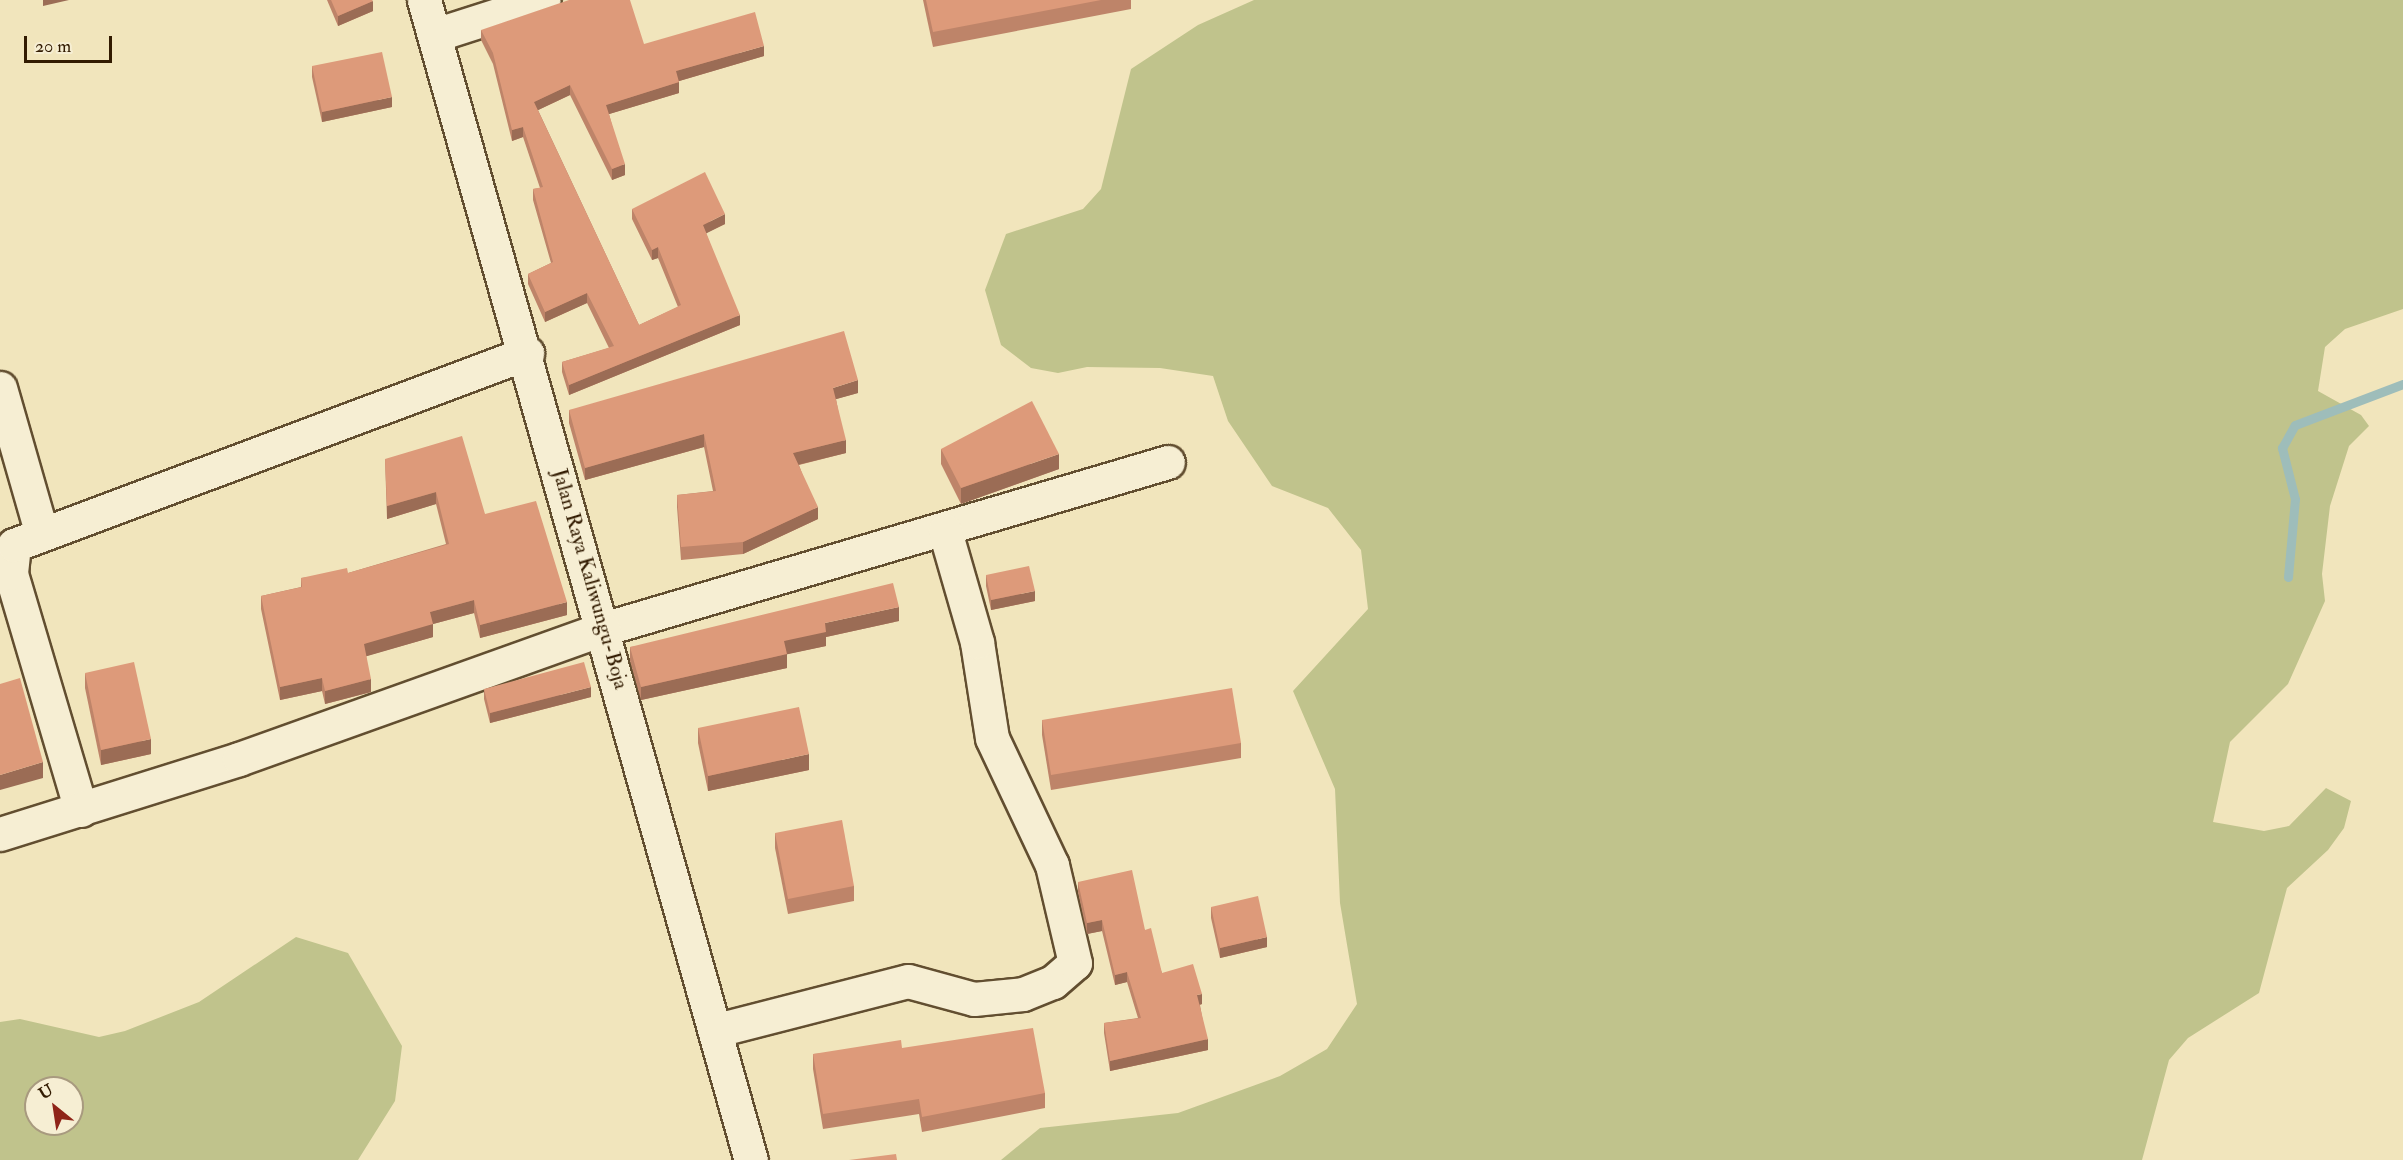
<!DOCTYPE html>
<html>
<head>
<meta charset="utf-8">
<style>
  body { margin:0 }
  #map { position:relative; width:2403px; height:1160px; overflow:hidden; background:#f1e5bc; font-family:"IM FELL Double Pica",serif }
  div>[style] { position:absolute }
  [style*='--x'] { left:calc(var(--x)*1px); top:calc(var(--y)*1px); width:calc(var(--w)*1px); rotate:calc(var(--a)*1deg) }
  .green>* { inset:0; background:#c0c38c }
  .stream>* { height:9px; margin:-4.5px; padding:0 4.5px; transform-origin:4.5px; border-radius:4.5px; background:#9ebdba }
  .roads { filter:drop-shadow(2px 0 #624e30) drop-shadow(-2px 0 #624e30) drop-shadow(0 2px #624e30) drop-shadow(0 -2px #624e30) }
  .street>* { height:33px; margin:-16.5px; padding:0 16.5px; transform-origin:16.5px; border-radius:16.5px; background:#f6eed3 }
  .secondary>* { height:33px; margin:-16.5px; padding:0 16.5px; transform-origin:16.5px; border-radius:16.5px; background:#f6eed3 }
  .wall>* { inset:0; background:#be8469 }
  .shaded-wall>* { inset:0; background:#9b6c55 }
  .building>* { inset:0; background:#dd9a7a }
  span { translate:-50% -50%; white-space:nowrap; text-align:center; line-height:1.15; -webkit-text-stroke:4.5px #f6eed3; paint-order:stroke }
  .street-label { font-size:21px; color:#321b01 }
  .north { position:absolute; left:24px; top:1076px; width:60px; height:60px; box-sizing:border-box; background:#f6eed3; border:2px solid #a89a7f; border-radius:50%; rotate:330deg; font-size:16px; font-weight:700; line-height:24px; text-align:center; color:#321b01 }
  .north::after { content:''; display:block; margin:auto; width:21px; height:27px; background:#8f2418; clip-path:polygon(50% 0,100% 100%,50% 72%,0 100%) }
  .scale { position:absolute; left:24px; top:36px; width:88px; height:27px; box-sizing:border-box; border:3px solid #321b01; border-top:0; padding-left:8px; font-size:18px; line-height:21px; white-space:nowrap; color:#321b01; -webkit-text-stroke:4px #f6eed3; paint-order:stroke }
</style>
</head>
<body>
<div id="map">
  <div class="green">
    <i style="clip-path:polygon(1254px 0,2403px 0,2403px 309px,2345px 329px,2325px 347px,2318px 391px,2361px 415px,2369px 426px,2349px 446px,2330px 506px,2322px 574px,2325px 601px,2288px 684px,2230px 742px,2213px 822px,2264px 831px,2289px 826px,2326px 788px,2351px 801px,2344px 828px,2328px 850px,2287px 888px,2259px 993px,2188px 1038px,2169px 1060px,2142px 1160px,1001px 1160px,1040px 1128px,1178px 1113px,1280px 1076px,1327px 1049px,1357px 1004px,1340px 903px,1335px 789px,1293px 691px,1368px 609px,1361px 550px,1328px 508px,1272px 486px,1228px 421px,1213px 376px,1160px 368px,1087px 367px,1058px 373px,1031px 368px,1001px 345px,985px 290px,1006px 234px,1083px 209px,1101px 189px,1131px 69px,1198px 25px)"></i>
    <i style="clip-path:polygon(evenodd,296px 937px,348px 953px,402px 1046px,395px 1101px,358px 1160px,0 1160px,0 1022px,20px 1019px,99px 1037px,125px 1031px,199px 1002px,296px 937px,36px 1088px,72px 1088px,72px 1124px,36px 1124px,36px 1088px)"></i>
  </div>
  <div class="stream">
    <i style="--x:2288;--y:577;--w:78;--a:-84.9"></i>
    <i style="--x:2295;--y:499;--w:53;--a:-104.3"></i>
    <i style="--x:2282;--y:448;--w:26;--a:-61"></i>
    <i style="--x:2295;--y:425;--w:116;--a:-20.8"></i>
  </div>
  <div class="roads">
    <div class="street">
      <i style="--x:435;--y:35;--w:114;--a:-17.8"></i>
      <i style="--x:0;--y:388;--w:149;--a:74"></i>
      <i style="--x:603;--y:629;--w:589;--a:-16.47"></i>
      <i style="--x:81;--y:810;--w:247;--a:-106.5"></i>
      <i style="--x:11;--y:573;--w:28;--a:-84"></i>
      <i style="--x:14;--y:545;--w:548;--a:-20.52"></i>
      <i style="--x:717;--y:1030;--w:197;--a:-14.4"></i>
      <i style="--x:908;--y:981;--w:68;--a:15.3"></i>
      <i style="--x:974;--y:999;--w:49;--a:-5.8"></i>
      <i style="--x:1023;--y:994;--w:32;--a:-22"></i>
      <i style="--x:1053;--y:982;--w:29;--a:-41"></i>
      <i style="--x:1075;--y:963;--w:101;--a:-103.2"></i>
      <i style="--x:1052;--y:865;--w:140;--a:-115.3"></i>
      <i style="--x:992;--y:738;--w:97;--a:-98.9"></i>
      <i style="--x:977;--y:642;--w:116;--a:-106.1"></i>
    </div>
    <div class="secondary">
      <i style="--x:424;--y:0;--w:1205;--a:74.26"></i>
      <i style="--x:0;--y:834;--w:250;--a:-17.4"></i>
      <i style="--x:239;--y:759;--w:387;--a:-19.7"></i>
    </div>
  </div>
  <div class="wall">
    <i style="clip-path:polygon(327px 0,372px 0,373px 11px,338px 26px)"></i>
    <i style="clip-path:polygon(923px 0,1131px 0,1131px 9px,933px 47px)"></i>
    <i style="clip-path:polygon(481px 30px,644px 44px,764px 56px,679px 81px,679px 93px,609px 114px,625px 175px,612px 180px,570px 95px,538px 110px,639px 325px,678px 307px,658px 258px,652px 260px,632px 219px,632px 209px,725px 224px,706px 233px,740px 325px,569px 395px,562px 372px,562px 362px,609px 348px,587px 303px,545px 322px,528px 284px,528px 274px,551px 263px,533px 200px,533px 189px,540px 188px,523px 137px,512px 141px,493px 64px,481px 40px)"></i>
    <i style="clip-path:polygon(312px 66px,392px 107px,322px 122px,312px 77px)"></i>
    <i style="clip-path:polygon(858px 393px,836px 399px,846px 453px,799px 465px,818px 519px,743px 554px,681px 560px,677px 507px,677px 495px,713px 491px,704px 447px,585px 480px,569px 423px,569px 410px)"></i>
    <i style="clip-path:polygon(941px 449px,1059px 469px,961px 504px,941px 464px)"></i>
    <i style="clip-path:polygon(385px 459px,485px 514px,567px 615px,480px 638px,474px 613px,433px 624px,433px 637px,366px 656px,371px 692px,325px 704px,322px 691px,280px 700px,261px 609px,261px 596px,301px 587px,301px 578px,348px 573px,446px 544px,436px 504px,387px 519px)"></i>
    <i style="clip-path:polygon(986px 575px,1035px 601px,991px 610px,986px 586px)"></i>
    <i style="clip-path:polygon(899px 621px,826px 637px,826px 646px,787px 654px,787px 668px,641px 700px,630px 661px,630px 647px)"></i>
    <i style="clip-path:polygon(85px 673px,151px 754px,101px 765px,85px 688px)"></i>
    <i style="clip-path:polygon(484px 689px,591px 697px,490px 723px,484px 699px)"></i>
    <i style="clip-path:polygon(1042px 720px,1241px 743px,1241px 758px,1051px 790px,1042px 735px)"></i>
    <i style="clip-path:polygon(698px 728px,809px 770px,708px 791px,698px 743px)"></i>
    <i style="clip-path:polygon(775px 833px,854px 886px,854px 901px,788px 914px,775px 848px)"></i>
    <i style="clip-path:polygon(1078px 882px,1145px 930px,1162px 973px,1202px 1004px,1200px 1005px,1208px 1050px,1110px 1071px,1104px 1033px,1104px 1023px,1138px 1018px,1127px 982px,1115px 985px,1102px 931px,1087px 934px,1078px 892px)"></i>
    <i style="clip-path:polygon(1211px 907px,1267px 947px,1220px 958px,1211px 918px)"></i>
    <i style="clip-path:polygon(902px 1048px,1045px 1093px,1045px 1108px,922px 1132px,919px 1114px,823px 1129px,813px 1069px,813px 1054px)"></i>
  </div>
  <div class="shaded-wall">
    <i style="clip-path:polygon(43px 0,69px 0,43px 6px)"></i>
    <i style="clip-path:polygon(373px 1px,373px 11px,338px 26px,338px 16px)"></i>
    <i style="clip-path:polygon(764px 46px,764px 56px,676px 82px,676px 71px)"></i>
    <i style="clip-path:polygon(679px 82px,679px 93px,606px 115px,606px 105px)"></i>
    <i style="clip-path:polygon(570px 85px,570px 95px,534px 112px,534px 102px)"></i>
    <i style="clip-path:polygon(392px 97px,392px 107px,322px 122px,322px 112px)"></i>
    <i style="clip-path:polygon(523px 127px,523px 137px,512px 141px,512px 130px)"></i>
    <i style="clip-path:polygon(625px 164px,625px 175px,612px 180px,612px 169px)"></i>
    <i style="clip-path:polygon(725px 214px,725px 224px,703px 235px,703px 225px)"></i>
    <i style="clip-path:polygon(658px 247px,658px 258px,652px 260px,652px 250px)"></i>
    <i style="clip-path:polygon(587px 293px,587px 303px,545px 322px,545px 312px)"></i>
    <i style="clip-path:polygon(740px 315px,740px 325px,569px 395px,569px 385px)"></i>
    <i style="clip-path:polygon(858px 380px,858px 393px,833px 400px,833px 388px)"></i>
    <i style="clip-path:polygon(704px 434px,704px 447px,585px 480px,585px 468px)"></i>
    <i style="clip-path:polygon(846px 440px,846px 453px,793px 466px,793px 453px)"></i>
    <i style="clip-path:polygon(1059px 454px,1059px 469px,961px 504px,961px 488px)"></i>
    <i style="clip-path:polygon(436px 492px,436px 504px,387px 519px,387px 506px)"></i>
    <i style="clip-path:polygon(818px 507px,818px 519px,743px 554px,743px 542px)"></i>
    <i style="clip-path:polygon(1035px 591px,1035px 601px,991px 610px,991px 600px)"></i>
    <i style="clip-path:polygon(474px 600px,474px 613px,433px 624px,433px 637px,364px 657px,364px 644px,430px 612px)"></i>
    <i style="clip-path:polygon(567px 602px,567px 615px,480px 638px,480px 625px)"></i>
    <i style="clip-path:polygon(899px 607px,899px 621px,826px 637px,826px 646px,784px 655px,784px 641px,825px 623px)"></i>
    <i style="clip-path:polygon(787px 654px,787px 668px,641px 700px,641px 687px)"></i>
    <i style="clip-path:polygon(322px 678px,322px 691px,280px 700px,280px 687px)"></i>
    <i style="clip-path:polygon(371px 679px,371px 692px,325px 704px,325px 691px)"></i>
    <i style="clip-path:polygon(591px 687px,591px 697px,490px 723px,490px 713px)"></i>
    <i style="clip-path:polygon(151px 739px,151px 754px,101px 765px,101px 750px)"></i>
    <i style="clip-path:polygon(809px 754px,809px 770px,708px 791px,708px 776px)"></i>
    <i style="clip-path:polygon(43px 762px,43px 778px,0 790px,0 775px)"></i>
    <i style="clip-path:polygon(1102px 920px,1102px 931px,1087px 934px,1087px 923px)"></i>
    <i style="clip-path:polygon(1267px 937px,1267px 947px,1220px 958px,1220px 948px)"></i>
    <i style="clip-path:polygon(1127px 972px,1127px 982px,1115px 985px,1115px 975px)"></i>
    <i style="clip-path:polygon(1202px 994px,1202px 1004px,1197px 1005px,1197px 995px)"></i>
    <i style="clip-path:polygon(1208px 1039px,1208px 1050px,1110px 1071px,1110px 1061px)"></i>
  </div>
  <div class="building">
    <i style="clip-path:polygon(331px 0,372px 0,373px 1px,338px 16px)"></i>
    <i style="clip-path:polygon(569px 0,630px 0,644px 44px,755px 12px,764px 46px,676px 71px,679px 82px,606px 105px,625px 164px,612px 169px,570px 85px,534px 102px,639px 325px,681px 305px,658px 247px,652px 250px,632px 209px,705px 172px,725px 214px,703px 225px,740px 315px,569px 385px,562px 362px,614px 346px,587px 293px,545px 312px,528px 274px,553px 262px,533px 189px,543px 187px,523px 127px,512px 130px,493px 53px,481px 30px)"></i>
    <i style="clip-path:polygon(926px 0,1101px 0,933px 32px)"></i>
    <i style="clip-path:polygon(382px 52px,392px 97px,322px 112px,312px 66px)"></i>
    <i style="clip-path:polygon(844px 331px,858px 380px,833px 388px,846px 440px,793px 453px,818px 507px,743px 542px,681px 547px,677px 495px,716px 491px,704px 434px,585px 468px,569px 410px)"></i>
    <i style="clip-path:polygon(1032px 401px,1059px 454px,961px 488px,941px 449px)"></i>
    <i style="clip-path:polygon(462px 436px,485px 514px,536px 501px,567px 602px,480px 625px,474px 600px,430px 612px,433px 624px,364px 644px,371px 679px,325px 691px,322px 678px,280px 687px,261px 596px,302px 587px,301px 578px,347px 568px,348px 573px,449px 544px,436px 492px,387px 506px,385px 459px)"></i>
    <i style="clip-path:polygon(1029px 566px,1035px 591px,991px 600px,986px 575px)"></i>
    <i style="clip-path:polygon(893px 583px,899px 607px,825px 623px,826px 632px,784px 641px,787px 654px,641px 687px,630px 647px)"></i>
    <i style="clip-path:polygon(134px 662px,151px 739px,101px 750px,85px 673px)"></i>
    <i style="clip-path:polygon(584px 662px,591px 687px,490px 713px,484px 689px)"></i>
    <i style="clip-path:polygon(20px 678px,43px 762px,0 775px,0 684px)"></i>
    <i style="clip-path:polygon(1232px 688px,1241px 743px,1051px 775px,1042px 720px)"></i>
    <i style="clip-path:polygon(799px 707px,809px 754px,708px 776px,698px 728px)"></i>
    <i style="clip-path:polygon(842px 820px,854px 886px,788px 899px,775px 833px)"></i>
    <i style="clip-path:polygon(1132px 870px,1145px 930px,1151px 928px,1162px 973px,1193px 964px,1202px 994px,1197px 995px,1208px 1039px,1110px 1061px,1104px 1023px,1141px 1018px,1127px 972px,1115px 975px,1102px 920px,1087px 923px,1078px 882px)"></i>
    <i style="clip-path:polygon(1258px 896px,1267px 937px,1220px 948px,1211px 907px)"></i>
    <i style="clip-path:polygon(1033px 1028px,1045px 1093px,922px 1117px,919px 1099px,823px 1114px,813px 1054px,901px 1040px,902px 1048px)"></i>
    <i style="clip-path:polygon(896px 1154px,897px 1160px,849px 1160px)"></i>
  </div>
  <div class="street-label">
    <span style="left:590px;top:579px;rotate:74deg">Jalan Raya Kaliwungu-Boja</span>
  </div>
  <div class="north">U</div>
  <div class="scale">20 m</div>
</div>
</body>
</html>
